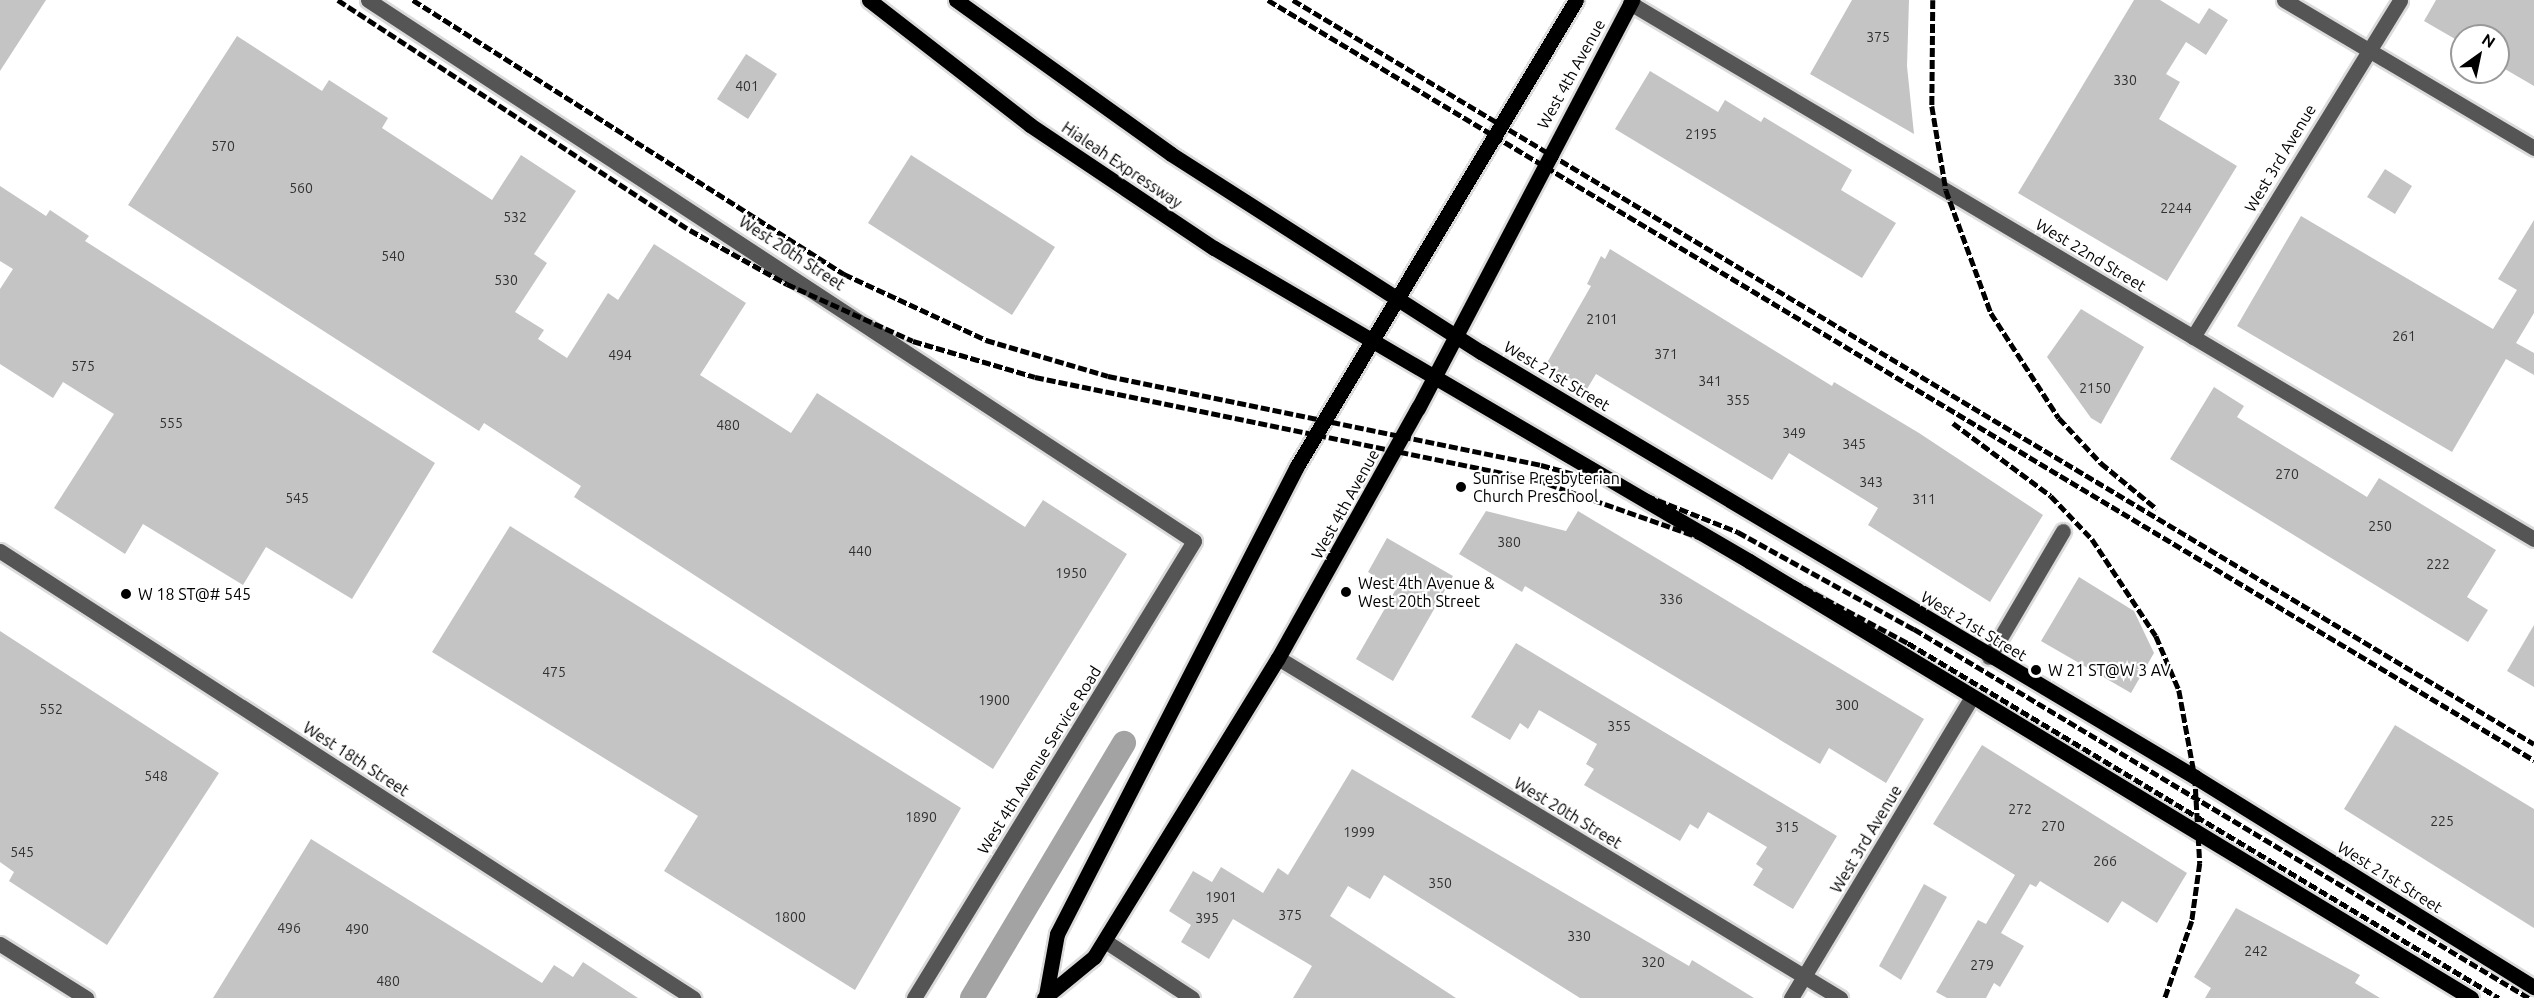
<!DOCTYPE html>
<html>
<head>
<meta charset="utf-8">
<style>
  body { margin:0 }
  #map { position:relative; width:2534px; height:998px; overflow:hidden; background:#fff; font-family:Ubuntu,sans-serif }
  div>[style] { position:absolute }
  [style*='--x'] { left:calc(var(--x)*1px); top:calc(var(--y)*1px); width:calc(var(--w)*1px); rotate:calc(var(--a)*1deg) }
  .canal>* { height:24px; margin:-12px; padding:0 12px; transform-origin:12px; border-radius:12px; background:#a3a3a3 }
  .building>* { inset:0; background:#c4c4c4 }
  .roads { filter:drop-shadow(2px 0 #dbdbdb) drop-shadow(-2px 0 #dbdbdb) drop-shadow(0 2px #dbdbdb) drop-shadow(0 -2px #dbdbdb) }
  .minor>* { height:15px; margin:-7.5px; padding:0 7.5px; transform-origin:7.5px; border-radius:7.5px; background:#555 }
  .major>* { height:15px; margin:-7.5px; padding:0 7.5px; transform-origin:7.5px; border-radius:7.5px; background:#000 }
  .rail>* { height:4.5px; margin-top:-2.25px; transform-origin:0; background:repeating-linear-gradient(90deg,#000 0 9px,transparent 0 12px) }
  .dots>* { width:16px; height:16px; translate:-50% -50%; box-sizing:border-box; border:3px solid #fff; border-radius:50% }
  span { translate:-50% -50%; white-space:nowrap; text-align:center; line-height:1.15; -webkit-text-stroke:4.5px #fff; paint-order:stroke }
  .number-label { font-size:14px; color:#313131 }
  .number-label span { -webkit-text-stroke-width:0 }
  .street-label { font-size:16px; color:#000 }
  .poi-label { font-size:16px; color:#000 }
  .left { translate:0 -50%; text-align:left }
  .north { position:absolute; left:2450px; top:24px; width:60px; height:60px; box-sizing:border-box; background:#fff; border:2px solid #999; border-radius:50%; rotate:33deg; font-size:16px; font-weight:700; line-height:24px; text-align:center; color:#000 }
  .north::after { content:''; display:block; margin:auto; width:21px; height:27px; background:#000; clip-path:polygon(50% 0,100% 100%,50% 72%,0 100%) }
</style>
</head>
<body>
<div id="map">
  <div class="canal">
    <i style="--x:972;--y:998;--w:297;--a:-59.2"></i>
  </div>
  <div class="building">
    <i style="clip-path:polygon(0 0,46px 0,0 71px)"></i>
    <i style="clip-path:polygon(1852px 0,1909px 0,1907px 66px,1914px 134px,1810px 74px)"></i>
    <i style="clip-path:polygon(2134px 0,2160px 0,2199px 24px,2209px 8px,2228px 20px,2206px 55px,2186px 42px,2166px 74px,2180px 82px,2159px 119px,2237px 166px,2167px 281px,2018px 193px)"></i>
    <i style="clip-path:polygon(2436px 0,2534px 0,2534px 86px,2498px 65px,2498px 36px,2462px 36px,2462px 43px,2424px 21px)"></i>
    <i style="clip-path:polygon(237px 36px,322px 91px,329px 80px,388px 118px,382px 128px,492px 200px,521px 155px,576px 191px,534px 254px,547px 263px,515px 312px,544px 330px,538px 339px,567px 358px,608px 293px,618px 300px,654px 244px,746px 303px,700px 375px,791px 433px,817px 393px,1025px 527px,1043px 500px,1127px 554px,993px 769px,574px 497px,581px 486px,484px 423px,479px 431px,128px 205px)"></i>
    <i style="clip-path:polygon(746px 54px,777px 74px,748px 119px,717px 99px)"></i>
    <i style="clip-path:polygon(1650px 71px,1718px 112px,1725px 100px,1761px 122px,1764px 117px,1852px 170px,1841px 190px,1896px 223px,1862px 278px,1615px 129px)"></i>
    <i style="clip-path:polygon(911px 155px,1055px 247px,1012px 315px,868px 223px)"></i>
    <i style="clip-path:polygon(2385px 169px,2412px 186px,2395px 214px,2367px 197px)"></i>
    <i style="clip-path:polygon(0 186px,46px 216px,50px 210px,89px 236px,85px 241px,435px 463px,352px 599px,266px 547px,243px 585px,143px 524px,125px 554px,54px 508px,114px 414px,63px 382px,53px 398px,0 364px,0 289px,13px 269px,0 261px)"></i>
    <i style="clip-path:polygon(2301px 216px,2493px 329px,2517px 290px,2498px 279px,2534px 220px,2534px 313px,2516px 343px,2534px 353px,2534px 375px,2506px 359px,2452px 452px,2237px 326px)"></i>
    <i style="clip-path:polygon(1610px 249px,1832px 386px,1834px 382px,1919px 433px,2043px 515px,1990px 602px,1868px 525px,1878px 508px,1789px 453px,1772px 480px,1596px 374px,1587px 389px,1544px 368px,1591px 286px,1587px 284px,1601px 256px,1605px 259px)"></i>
    <i style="clip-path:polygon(2081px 309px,2144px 347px,2101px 424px,2091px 418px,2047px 357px)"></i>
    <i style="clip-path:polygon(2214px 387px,2244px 406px,2237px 417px,2367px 497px,2379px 478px,2496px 550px,2467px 597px,2488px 610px,2468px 642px,2170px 459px)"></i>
    <i style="clip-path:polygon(1486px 511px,1566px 531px,1578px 511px,1924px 719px,1886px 783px,1829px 748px,1820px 764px,1525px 586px,1522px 592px,1459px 554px)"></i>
    <i style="clip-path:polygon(510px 526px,961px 808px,855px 990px,664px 871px,698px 816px,432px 652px)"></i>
    <i style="clip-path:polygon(1387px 538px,1453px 576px,1393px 681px,1356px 659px,1396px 589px,1368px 572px)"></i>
    <i style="clip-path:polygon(2079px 577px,2134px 611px,2154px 653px,2131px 693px,2041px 641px)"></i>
    <i style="clip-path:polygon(2534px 625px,2534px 687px,2507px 671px)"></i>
    <i style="clip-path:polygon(0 631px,219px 773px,107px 945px,9px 881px,14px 872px,0 862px)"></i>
    <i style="clip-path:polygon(1516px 643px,1837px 836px,1793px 909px,1753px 885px,1763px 869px,1756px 864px,1767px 847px,1708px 812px,1698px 829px,1690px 824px,1680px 841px,1584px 785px,1594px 769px,1586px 764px,1597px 744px,1539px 710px,1528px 729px,1520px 723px,1510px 740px,1471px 717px)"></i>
    <i style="clip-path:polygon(2395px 725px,2534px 809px,2534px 928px,2344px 809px)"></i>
    <i style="clip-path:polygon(1982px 745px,2187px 873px,2157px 923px,2122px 901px,2108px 923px,2040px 881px,2036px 887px,2030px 884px,2001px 933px,2024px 946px,2000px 987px,1994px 983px,1986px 998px,1947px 998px,1936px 992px,1978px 920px,1986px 924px,2015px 875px,1933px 824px)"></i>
    <i style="clip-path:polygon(1352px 769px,1689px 966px,1692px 960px,1754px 998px,1580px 998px,1384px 875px,1370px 899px,1348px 886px,1330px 916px,1456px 998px,1293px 998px,1312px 966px,1233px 919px,1209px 959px,1181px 942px,1191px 925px,1169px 911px,1193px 871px,1212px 882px,1221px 867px,1263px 893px,1278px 868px,1288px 875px)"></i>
    <i style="clip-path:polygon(311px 839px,542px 983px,554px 965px,573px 977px,583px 962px,638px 998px,213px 998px)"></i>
    <i style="clip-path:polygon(1924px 884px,1947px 897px,1901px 980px,1879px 966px)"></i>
    <i style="clip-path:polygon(2236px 908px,2360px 975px,2355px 983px,2380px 998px,2205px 998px,2211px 988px,2194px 977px)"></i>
  </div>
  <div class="roads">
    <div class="minor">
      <i style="--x:368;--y:0;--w:987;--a:33.22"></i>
      <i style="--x:1194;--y:541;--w:536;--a:121.5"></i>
      <i style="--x:2284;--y:0;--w:291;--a:30.6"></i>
      <i style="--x:1630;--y:3;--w:1051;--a:30.66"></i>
      <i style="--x:2193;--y:337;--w:395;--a:-58.4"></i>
      <i style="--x:0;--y:551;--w:825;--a:32.82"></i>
      <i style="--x:1989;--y:657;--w:146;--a:-59.6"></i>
      <i style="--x:1278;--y:658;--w:657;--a:31.17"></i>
      <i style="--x:1105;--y:941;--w:104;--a:33.2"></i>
      <i style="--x:0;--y:944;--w:102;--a:32.1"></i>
      <i style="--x:1791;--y:998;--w:349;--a:-59"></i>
    </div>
    <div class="major">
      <i style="--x:869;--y:0;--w:204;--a:37.8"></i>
      <i style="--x:1030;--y:125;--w:221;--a:33.8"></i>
      <i style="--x:1214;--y:248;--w:620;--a:30.33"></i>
      <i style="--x:1749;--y:561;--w:844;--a:31.18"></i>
      <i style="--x:956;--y:0;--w:264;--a:35.6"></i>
      <i style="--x:1171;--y:154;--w:368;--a:32.6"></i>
      <i style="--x:1481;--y:352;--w:831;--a:30.76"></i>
      <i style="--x:2195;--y:777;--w:399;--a:31.8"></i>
      <i style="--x:1046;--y:995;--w:62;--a:-79.8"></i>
      <i style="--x:1057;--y:934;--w:526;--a:-62.85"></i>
      <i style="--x:1297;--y:466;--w:543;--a:-59.09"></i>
      <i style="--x:1044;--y:998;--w:65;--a:-39.4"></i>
      <i style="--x:1094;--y:957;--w:351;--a:-58.4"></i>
      <i style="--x:1278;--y:658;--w:287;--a:-60.8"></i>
      <i style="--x:1418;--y:408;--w:461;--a:-62.3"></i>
    </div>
  </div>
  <div class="rail">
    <i style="--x:338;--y:0;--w:420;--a:33.2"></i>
    <i style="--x:690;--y:230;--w:111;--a:29.1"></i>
    <i style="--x:787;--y:284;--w:138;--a:24.3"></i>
    <i style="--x:913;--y:341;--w:127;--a:16.4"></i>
    <i style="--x:1035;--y:377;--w:512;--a:11.59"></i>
    <i style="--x:1537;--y:480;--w:205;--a:19.4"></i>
    <i style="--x:1730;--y:548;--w:202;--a:28.1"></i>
    <i style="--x:1908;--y:643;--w:689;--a:30.99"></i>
    <i style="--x:413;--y:0;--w:511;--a:32.45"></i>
    <i style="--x:844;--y:274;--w:157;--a:24.9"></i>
    <i style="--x:986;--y:340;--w:127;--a:16.4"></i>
    <i style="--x:1108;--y:376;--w:442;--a:11.6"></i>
    <i style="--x:1541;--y:465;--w:98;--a:15.5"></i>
    <i style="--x:1635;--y:491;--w:111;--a:21.7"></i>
    <i style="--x:1738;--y:532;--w:201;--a:28.9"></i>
    <i style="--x:1914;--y:629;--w:717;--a:30.96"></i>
    <i style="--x:1268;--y:0;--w:1477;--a:30.98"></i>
    <i style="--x:1293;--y:0;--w:1447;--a:30.94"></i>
    <i style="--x:1933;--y:0;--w:106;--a:90.5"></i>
    <i style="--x:1932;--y:106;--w:85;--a:80.5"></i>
    <i style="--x:1946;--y:190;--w:131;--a:69.9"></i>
    <i style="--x:1991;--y:313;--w:125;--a:57.1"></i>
    <i style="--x:2059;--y:418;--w:62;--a:47"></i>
    <i style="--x:2101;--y:463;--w:72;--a:39.4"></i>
    <i style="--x:1953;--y:423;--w:122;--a:36.7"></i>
    <i style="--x:2051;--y:496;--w:59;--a:46.4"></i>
    <i style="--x:2092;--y:539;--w:116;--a:56.6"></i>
    <i style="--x:2156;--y:636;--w:59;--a:66.9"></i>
    <i style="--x:2179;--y:690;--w:88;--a:79.6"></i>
    <i style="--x:2195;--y:777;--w:86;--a:86.7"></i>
    <i style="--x:2200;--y:863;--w:59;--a:97.9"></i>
    <i style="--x:2192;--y:921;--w:82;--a:109.3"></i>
  </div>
  <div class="dots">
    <i style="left:1461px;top:487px;background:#000"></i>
    <i style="left:1346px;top:592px;background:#000"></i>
    <i style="left:126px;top:594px;background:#000"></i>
    <i style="left:2036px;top:670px;background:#000"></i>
  </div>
  <div class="number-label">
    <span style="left:1878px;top:37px">375</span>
    <span style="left:2125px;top:80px">330</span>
    <span style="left:747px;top:86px">401</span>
    <span style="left:1701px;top:134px">2195</span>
    <span style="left:223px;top:146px">570</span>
    <span style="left:301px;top:188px">560</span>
    <span style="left:2176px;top:208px">2244</span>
    <span style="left:515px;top:217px">532</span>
    <span style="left:393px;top:256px">540</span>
    <span style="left:506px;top:280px">530</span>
    <span style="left:1602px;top:319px">2101</span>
    <span style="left:2404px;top:336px">261</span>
    <span style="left:1666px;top:354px">371</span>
    <span style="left:620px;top:355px">494</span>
    <span style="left:83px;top:366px">575</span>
    <span style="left:1710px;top:381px">341</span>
    <span style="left:2095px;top:388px">2150</span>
    <span style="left:1738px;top:400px">355</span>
    <span style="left:171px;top:423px">555</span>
    <span style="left:728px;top:425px">480</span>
    <span style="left:1794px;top:433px">349</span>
    <span style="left:1854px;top:444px">345</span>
    <span style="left:2287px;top:474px">270</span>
    <span style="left:1871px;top:482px">343</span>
    <span style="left:297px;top:498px">545</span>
    <span style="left:1924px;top:499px">311</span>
    <span style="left:2380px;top:526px">250</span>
    <span style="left:1509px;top:542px">380</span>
    <span style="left:860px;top:551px">440</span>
    <span style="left:2438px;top:564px">222</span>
    <span style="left:1071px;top:573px">1950</span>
    <span style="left:1671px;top:599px">336</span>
    <span style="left:554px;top:672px">475</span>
    <span style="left:994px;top:700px">1900</span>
    <span style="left:1847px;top:705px">300</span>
    <span style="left:51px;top:709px">552</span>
    <span style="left:1619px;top:726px">355</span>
    <span style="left:156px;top:776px">548</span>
    <span style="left:2020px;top:809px">272</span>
    <span style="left:921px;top:817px">1890</span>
    <span style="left:2442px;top:821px">225</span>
    <span style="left:2053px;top:826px">270</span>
    <span style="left:1787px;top:827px">315</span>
    <span style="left:1359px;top:832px">1999</span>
    <span style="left:22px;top:852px">545</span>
    <span style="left:2105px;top:861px">266</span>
    <span style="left:1440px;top:883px">350</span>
    <span style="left:1221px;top:897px">1901</span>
    <span style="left:1290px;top:915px">375</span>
    <span style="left:790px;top:917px">1800</span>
    <span style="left:1207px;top:918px">395</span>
    <span style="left:289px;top:928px">496</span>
    <span style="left:357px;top:929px">490</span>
    <span style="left:1579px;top:936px">330</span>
    <span style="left:2256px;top:951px">242</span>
    <span style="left:1653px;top:962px">320</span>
    <span style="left:1982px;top:965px">279</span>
    <span style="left:388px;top:981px">480</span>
  </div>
  <div class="street-label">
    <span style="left:1571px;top:74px;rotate:-61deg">West 4th Avenue</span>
    <span style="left:2280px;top:158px;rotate:-59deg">West 3rd Avenue</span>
    <span style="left:1122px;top:165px;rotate:34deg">Hialeah Expressway</span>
    <span style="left:792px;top:253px;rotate:33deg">West 20th Street</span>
    <span style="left:2091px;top:255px;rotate:31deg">West 22nd Street</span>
    <span style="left:1557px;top:376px;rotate:31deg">West 21st Street</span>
    <span style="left:1345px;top:504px;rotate:-61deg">West 4th Avenue</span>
    <span style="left:1974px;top:626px;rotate:31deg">West 21st Street</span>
    <span style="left:356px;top:759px;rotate:33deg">West 18th Street</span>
    <span style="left:1039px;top:760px;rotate:-58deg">West 4th Avenue Service Road</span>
    <span style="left:1568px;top:813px;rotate:31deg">West 20th Street</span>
    <span style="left:1866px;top:839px;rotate:-59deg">West 3rd Avenue</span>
    <span style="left:2390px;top:877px;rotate:32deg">West 21st Street</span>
  </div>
  <div class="poi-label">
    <span class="left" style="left:1473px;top:487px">Sunrise Presbyterian<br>Church Preschool</span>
    <span class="left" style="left:1358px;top:592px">West 4th Avenue &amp;<br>West 20th Street</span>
    <span class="left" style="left:138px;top:594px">W 18 ST@# 545</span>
    <span class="left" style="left:2048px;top:670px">W 21 ST@W 3 AV</span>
  </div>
  <div class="north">N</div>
</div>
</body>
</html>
